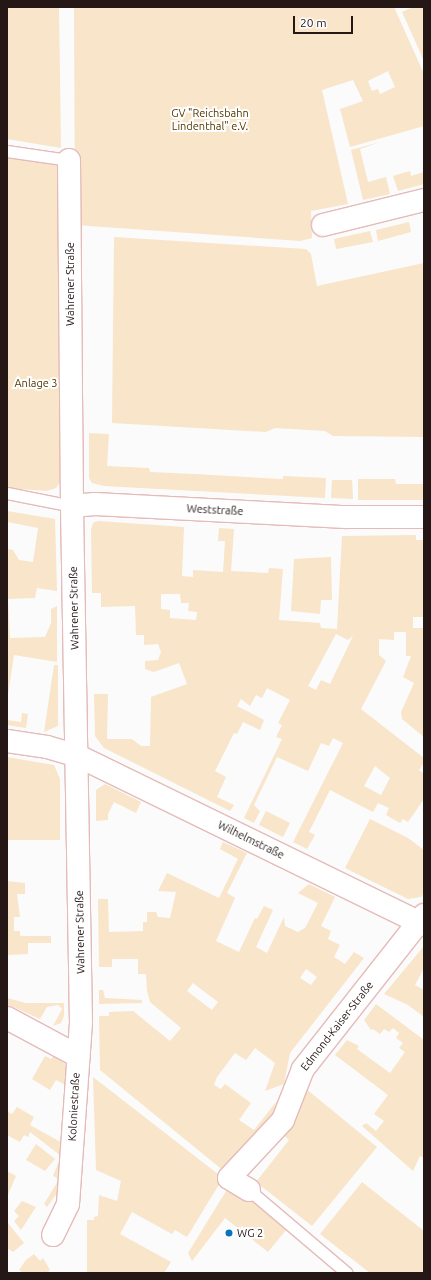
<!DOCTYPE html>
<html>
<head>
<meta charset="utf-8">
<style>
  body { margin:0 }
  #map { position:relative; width:431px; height:1280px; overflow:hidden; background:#fbfbfb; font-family:Ubuntu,sans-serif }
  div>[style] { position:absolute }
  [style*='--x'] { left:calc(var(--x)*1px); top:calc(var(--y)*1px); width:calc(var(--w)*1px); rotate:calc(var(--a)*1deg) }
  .green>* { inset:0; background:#f8e5ca }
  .roads { filter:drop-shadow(1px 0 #e4bbb9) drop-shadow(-1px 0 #e4bbb9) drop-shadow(0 1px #e4bbb9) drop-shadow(0 -1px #e4bbb9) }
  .lane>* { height:11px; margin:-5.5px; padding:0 5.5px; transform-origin:5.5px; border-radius:5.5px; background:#fff }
  .street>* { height:22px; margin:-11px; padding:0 11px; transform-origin:11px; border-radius:11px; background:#fff }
  .dots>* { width:11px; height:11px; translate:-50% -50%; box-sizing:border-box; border:2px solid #fff; border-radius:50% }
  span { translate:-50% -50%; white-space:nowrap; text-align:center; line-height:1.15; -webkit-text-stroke:4px #fff; paint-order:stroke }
  .park-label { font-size:11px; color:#553703 }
  .street-label { font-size:11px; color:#251716 }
  .poi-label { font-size:11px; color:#251716 }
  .left { translate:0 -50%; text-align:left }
  .frame { position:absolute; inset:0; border:8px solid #251716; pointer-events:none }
  .scale { position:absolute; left:293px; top:16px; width:60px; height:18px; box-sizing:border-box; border:2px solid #251716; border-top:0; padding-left:5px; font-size:12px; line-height:14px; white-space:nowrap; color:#251716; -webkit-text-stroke:3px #fff; paint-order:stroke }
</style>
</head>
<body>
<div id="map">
  <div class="green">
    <i style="clip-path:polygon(7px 7px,59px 7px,61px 148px,7px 139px)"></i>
    <i style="clip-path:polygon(evenodd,74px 7px,394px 7px,424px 74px,424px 126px,350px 147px,340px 109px,363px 101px,353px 80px,322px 90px,348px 204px,311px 211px,312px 238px,300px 241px,75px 225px,74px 7px,388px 71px,395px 87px,380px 94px,378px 89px,372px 91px,368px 81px,388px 71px)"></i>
    <i style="clip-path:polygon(413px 7px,424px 7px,424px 61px,402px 12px)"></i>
    <i style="clip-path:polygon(380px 142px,360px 149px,368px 182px,386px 177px,390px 194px,363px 200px,351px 150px)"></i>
    <i style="clip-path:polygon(7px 157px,63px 166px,61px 481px,56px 488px,47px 491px,7px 488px)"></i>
    <i style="clip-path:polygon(410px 171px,411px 176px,424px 172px,424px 184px,398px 191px,393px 176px)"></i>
    <i style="clip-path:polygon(409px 222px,411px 232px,378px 241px,376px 230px)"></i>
    <i style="clip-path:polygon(370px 231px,373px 242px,336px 249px,334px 239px)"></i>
    <i style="clip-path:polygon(114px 237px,306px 249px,311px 254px,317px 286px,424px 263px,424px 437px,333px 436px,325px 431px,275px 428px,266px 432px,112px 423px)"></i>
    <i style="clip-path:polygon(89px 433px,109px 434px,107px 466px,149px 468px,150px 472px,194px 474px,280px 479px,283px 479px,283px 476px,326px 478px,325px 498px,104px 486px,92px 483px,89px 478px)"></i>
    <i style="clip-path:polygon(358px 479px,395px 479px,396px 484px,424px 484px,424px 500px,358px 500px)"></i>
    <i style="clip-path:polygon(332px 480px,352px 480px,353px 499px,331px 498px)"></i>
    <i style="clip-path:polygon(7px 511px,55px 519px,57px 591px,37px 588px,35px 598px,8px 599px,10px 638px,45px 637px,51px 623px,51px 609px,57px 606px,57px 662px,14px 655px,7px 702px,7px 549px,13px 550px,19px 560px,33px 562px,38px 528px,7px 522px)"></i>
    <i style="clip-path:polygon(evenodd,98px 521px,184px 527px,182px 576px,193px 577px,193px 570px,223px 572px,225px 541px,218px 541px,219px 528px,234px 529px,231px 571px,268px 573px,269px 568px,283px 569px,279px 620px,320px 623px,321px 628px,337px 629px,342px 536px,416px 535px,416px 540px,424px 540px,424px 617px,413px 617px,413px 628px,424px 628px,424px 737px,402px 719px,401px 712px,414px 683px,403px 677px,411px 656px,406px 656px,406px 632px,394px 632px,394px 640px,379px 639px,379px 655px,386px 661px,361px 709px,424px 758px,424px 763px,419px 770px,424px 774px,424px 799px,408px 822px,403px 819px,400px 823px,386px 815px,389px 808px,378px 803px,373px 812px,330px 790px,309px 832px,315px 835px,307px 849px,293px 842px,343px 743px,333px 738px,329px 746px,321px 743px,308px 771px,277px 757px,254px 805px,260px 811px,254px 823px,244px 818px,282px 739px,276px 737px,282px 725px,278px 723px,290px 700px,267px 688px,262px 698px,256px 695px,250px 706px,241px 699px,237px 706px,264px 720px,260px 730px,243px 722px,237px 734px,234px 733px,215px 771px,226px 777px,217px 797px,234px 805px,230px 811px,104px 748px,95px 736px,94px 694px,108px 694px,107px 739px,132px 739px,141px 746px,150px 746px,151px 697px,187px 684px,179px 663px,154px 672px,145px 669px,145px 661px,158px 660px,161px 652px,158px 644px,144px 645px,144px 635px,136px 635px,135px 606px,101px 607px,101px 593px,92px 593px,91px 530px,93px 523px,98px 521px,161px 594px,180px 594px,181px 603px,189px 603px,188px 611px,197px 612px,196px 620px,170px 618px,170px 610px,161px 609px,161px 594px,98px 521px,336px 634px,348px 640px,353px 636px,330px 684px,321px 680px,316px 690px,308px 686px,336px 634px,98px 521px,375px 766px,390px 778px,381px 795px,364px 786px,375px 766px)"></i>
    <i style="clip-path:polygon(331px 557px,332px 600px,321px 600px,320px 614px,291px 611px,294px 559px)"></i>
    <i style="clip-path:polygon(54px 665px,58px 665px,58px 726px,44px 732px)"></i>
    <i style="clip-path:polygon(22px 713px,28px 714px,26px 728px,7px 725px,7px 720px,21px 722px)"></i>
    <i style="clip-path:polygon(7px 757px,54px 765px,60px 779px,60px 840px,7px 840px)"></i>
    <i style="clip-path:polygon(105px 784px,141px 802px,136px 813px,114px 802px,108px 814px,108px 820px,96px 821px,96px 790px)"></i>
    <i style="clip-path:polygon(266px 811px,290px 823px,283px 837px,259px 825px)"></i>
    <i style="clip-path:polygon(370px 819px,408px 838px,424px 850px,424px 893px,421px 897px,408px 899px,345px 868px)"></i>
    <i style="clip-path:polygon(evenodd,223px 842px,247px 853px,227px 893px,235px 898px,216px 941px,239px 952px,255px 918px,257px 919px,264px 906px,273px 910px,256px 947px,267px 953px,284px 917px,285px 926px,298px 932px,305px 928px,318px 903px,298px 893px,309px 884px,335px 897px,321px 926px,331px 931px,328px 939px,340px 945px,334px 957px,345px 964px,354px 952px,364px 958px,290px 1053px,284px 1084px,265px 1091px,275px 1063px,255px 1048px,246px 1060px,235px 1053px,217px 1077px,214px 1085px,221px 1089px,225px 1084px,251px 1103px,239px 1120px,254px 1130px,276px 1102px,275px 1106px,278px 1099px,282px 1097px,285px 1104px,225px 1172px,100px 1070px,99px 1016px,109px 1016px,109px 1012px,133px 1011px,170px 1041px,181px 1028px,150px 1002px,147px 991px,146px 974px,138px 974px,138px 959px,112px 959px,112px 967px,99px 967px,98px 899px,108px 899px,109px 932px,143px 931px,143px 922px,147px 922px,147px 912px,156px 912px,158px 917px,170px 918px,176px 892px,158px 891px,167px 873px,219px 898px,238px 859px,220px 849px,223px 842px,306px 969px,317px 977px,311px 985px,300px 978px,306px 969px,223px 842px,193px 983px,218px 1002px,212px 1010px,187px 991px,193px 983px)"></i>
    <i style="clip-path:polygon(7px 881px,25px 883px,25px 894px,17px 894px,20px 917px,14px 917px,14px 931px,20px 931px,20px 936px,51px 936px,51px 943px,28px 943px,28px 954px,7px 955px)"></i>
    <i style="clip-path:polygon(424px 946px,424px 968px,415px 985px,424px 990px,424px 1017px,408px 1005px,384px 994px)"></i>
    <i style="clip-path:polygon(99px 990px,103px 990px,105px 998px,142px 1000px,142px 1003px,99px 1004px)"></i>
    <i style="clip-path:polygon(7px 998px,26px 1003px,64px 1003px,64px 1016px,61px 1023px,53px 1026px,62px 1009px,58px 1005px,47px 1007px,40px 1019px,7px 1004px)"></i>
    <i style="clip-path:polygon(376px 1004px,424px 1040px,424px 1158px,420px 1156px,413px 1171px,362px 1126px,366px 1123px,376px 1131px,384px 1121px,374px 1114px,388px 1095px,335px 1055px,347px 1040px,359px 1046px,357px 1049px,390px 1073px,405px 1052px,399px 1048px,403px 1043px,396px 1038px,399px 1033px,393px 1028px,389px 1032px,384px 1029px,380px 1034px,373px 1029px,371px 1030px,364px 1020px)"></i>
    <i style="clip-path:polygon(54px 1055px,69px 1067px,71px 1088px,56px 1080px,50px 1090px,32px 1079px,45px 1056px,51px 1059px)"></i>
    <i style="clip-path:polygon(93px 1077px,223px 1178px,187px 1237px,175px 1230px,172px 1234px,132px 1212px,120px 1234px,171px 1262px,164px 1273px,87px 1273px,87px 1220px,94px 1220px,94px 1217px,98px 1216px,99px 1195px,117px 1201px,121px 1181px,96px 1170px)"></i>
    <i style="clip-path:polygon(305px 1088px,377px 1147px,312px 1226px,256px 1182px,289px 1140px,280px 1132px)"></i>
    <i style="clip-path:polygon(17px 1107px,34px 1117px,30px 1125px,66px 1145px,61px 1156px,30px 1132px,28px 1137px,24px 1135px,20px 1142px,7px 1135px,7px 1111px,12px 1114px)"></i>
    <i style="clip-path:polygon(36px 1144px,55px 1159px,45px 1171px,26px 1160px)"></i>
    <i style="clip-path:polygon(59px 1161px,65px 1166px,65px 1182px,47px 1207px,44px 1204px,59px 1179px,53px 1176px)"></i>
    <i style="clip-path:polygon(7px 1171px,16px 1176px,7px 1197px)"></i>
    <i style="clip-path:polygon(362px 1182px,424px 1231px,424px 1273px,370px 1273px,320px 1234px)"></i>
    <i style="clip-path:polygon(231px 1183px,286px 1230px,268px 1252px,225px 1218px,192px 1261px,188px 1253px)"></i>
    <i style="clip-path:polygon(22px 1201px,36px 1207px,21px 1230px,14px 1221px,19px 1216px,14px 1211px)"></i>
    <i style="clip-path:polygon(7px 1222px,24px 1243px,13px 1252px,7px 1248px)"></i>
    <i style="clip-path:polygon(34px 1254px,40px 1261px,43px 1258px,50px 1270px,47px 1273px,24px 1273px,19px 1270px,26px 1260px)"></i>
  </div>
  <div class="roads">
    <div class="lane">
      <i style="--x:7;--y:151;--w:63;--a:8.3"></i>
      <i style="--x:7;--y:493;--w:66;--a:11.3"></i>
      <i style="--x:249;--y:1190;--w:128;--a:40.3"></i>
    </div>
    <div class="street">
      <i style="--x:323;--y:225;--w:104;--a:-13.9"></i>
      <i style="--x:72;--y:506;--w:23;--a:-5"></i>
      <i style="--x:95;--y:504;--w:251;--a:3"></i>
      <i style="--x:346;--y:517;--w:78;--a:0"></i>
      <i style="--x:7;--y:741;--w:40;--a:8.5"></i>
      <i style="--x:47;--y:747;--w:32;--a:16"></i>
      <i style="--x:78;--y:756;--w:385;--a:26"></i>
      <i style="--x:7;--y:1018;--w:81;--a:28.2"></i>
      <i style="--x:249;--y:1190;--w:23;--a:-149"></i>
      <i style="--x:229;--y:1178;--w:79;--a:-47"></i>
      <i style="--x:283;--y:1120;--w:55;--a:-68.6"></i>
      <i style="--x:303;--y:1069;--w:196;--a:-51.8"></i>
      <i style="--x:53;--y:1235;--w:34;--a:-64"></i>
      <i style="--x:68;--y:1204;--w:181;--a:-85.9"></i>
      <i style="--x:81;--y:1023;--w:517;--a:-91"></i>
      <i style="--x:72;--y:506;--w:346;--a:-90.5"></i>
    </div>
  </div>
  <div class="dots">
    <i style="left:229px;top:1233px;background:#0a73be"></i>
  </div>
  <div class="park-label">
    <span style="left:210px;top:120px">GV "Reichsbahn<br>Lindenthal" e.V.</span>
    <span style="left:36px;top:383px">Anlage 3</span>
  </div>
  <div class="street-label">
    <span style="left:70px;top:284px;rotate:-90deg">Wahrener Straße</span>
    <span style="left:215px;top:510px;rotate:3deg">Weststraße</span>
    <span style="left:74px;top:608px;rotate:-91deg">Wahrener Straße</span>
    <span style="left:251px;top:840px;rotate:26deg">Wilhelmstraße</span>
    <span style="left:80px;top:932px;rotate:-91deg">Wahrener Straße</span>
    <span style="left:337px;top:1026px;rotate:-52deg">Edmond-Kaiser-Straße</span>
    <span style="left:74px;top:1107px;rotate:-87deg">Koloniestraße</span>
  </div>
  <div class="poi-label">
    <span class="left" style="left:237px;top:1233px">WG 2</span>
  </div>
  <div class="frame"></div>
  <div class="scale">20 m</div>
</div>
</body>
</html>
